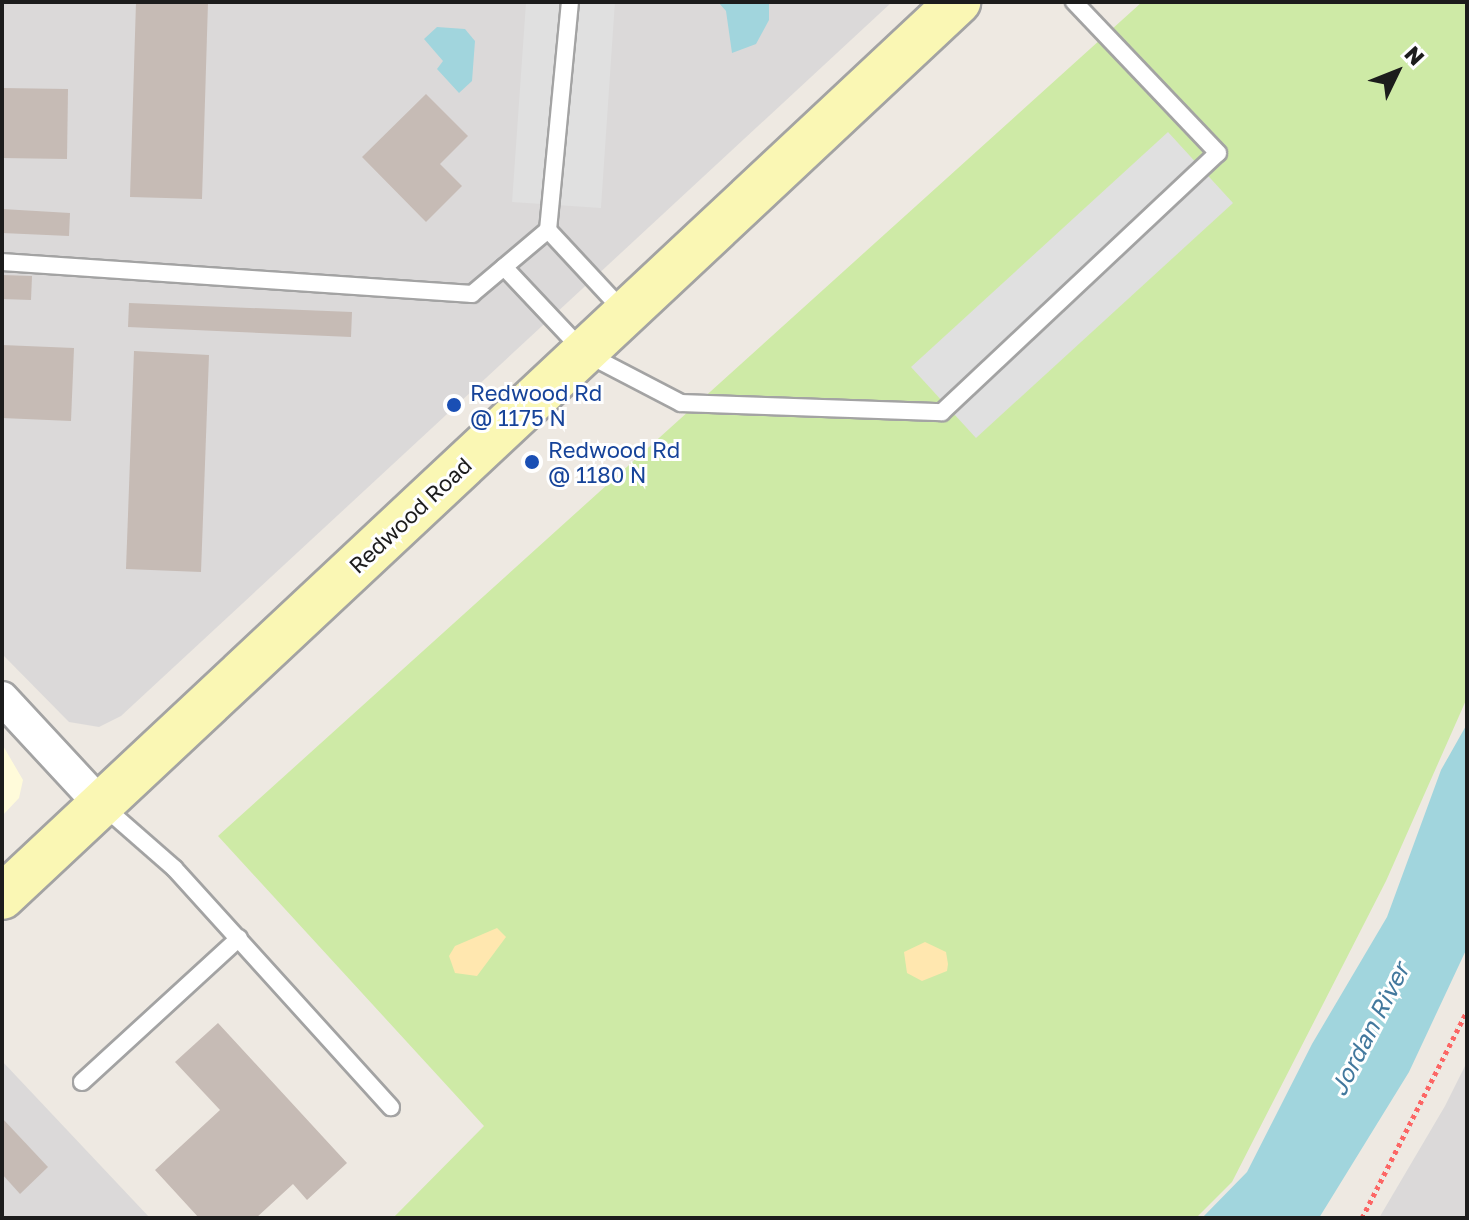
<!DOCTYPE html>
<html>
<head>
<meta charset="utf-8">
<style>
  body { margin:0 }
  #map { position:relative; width:1469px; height:1220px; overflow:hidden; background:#eee9e2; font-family:"Golos Text",sans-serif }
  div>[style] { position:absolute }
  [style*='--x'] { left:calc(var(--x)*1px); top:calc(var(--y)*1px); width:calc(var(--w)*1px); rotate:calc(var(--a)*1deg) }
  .residential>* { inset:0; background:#dbd9d9 }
  .education>* { inset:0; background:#fffbda }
  .grass>* { inset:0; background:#ceeaa6 }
  .sand>* { inset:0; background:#ffe7af }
  .parking>* { inset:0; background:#e0e0e0 }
  .water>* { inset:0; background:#a1d5dd }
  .building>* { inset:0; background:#c6bbb5 }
  .path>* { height:5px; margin-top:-2.5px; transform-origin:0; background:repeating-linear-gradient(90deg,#fc6665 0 4px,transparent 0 8px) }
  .roads { filter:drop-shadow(2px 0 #a3a3a3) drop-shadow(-2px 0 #a3a3a3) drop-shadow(0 2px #a3a3a3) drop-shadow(0 -2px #a3a3a3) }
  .lane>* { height:16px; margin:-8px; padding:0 8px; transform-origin:8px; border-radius:8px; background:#fff }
  .street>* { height:32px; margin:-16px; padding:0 16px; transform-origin:16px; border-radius:16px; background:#fff }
  .secondary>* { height:44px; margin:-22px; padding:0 22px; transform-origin:22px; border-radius:22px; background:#faf7b4 }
  .dots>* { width:22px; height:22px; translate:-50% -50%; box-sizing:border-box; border:4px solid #fff; border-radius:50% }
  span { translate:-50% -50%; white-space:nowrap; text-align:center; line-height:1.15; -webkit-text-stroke:6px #fff; paint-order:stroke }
  .transit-label { font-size:22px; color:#164399 }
  .left { translate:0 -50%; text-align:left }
  .street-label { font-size:22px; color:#1c1c1c }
  .water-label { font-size:24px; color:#42789d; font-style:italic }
  .frame { position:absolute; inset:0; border:4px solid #1c1c1c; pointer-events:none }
  .north { position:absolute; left:1357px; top:32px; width:80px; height:80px; -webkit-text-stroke:6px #fff; paint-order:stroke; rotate:47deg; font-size:22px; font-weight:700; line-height:32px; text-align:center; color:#1c1c1c }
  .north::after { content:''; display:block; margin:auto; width:28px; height:36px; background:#1c1c1c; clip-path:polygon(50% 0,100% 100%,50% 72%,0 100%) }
</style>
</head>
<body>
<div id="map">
  <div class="residential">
    <i style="clip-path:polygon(2px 2px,892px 2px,121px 716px,99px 727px,69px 722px,2px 654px)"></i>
    <i style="clip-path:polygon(2px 1061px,150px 1218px,2px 1218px)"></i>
    <i style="clip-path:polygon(1467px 1062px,1467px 1218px,1379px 1218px,1445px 1106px)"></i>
  </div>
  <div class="education">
    <i style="clip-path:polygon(2px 744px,23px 780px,19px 798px,2px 816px)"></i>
  </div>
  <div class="grass">
    <i style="clip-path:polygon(1142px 2px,1467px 2px,1467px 698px,1386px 881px,1232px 1182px,1196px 1218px,393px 1218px,484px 1126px,218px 836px)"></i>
  </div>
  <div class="sand">
    <i style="clip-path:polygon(497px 928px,506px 937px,477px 976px,455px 973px,449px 956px,455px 946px)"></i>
    <i style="clip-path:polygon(925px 942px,946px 952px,948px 964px,947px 971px,922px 981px,907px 973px,904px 952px)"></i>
  </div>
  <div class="parking">
    <i style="clip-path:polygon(526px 2px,615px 2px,601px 208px,512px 202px)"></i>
    <i style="clip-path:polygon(1168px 132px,1233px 203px,976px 438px,911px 367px)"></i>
  </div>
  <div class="water">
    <i style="clip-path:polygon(718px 2px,769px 2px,769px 20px,756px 44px,732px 53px,726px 11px)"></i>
    <i style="clip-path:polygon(437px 27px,465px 29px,475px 41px,472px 81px,459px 93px,437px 69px,443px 61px,424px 39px)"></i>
    <i style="clip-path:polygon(1467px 724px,1467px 948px,1409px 1072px,1319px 1218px,1202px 1218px,1247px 1172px,1312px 1044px,1387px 917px,1441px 770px)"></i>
  </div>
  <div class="building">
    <i style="clip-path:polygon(136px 2px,208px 2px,202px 199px,130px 197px)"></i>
    <i style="clip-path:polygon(2px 88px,68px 89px,67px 159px,2px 158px)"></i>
    <i style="clip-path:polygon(426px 94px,468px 136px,440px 164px,462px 186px,426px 222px,362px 157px)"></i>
    <i style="clip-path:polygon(2px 209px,70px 213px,69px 236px,2px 233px)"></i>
    <i style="clip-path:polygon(2px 275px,32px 276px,31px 300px,2px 299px)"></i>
    <i style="clip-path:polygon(129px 303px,352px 312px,351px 337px,128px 327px)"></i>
    <i style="clip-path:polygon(2px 345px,74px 348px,71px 421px,2px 418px)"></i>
    <i style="clip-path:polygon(134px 351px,209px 355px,201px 572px,126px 569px)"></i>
    <i style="clip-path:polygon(218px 1023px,347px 1163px,307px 1200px,293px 1184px,256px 1218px,199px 1218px,155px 1170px,220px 1110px,175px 1062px)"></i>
    <i style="clip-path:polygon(2px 1118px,48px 1167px,20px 1194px,2px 1174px)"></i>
  </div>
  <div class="path">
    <i style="--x:1362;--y:1218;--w:232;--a:-63.1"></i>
  </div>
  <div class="roads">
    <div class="lane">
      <i style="--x:548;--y:230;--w:113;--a:47.1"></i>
      <i style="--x:2;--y:262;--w:471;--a:3.9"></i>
      <i style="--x:472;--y:294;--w:99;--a:-40.1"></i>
      <i style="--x:548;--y:230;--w:229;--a:-84.5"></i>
      <i style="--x:504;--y:267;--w:118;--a:46.7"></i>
      <i style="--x:585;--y:353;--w:108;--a:27.5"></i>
      <i style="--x:681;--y:403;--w:261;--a:2"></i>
      <i style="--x:942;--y:412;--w:378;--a:-43.2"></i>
      <i style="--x:1218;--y:153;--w:209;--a:-133.6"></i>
      <i style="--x:102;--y:805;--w:96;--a:41.2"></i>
      <i style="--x:174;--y:868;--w:323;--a:47.8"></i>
      <i style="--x:82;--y:1082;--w:213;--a:-42.5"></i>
    </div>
    <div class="street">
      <i style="--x:2;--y:698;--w:144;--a:47.2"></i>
    </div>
    <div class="secondary">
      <i style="--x:2;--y:897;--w:1310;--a:-43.11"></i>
    </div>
  </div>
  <div class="dots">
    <i style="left:454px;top:405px;background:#1a4fb4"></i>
    <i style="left:532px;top:462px;background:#1a4fb4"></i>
  </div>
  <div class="transit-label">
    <span class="left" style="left:470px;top:405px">Redwood Rd<br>@ 1175 N</span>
    <span class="left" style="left:548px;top:462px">Redwood Rd<br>@ 1180 N</span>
  </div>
  <div class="street-label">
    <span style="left:410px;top:515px;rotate:-43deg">Redwood Road</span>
  </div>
  <div class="water-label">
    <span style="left:1369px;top:1029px;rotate:-63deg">Jordan River</span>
  </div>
  <div class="frame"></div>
  <div class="north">N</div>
</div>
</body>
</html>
